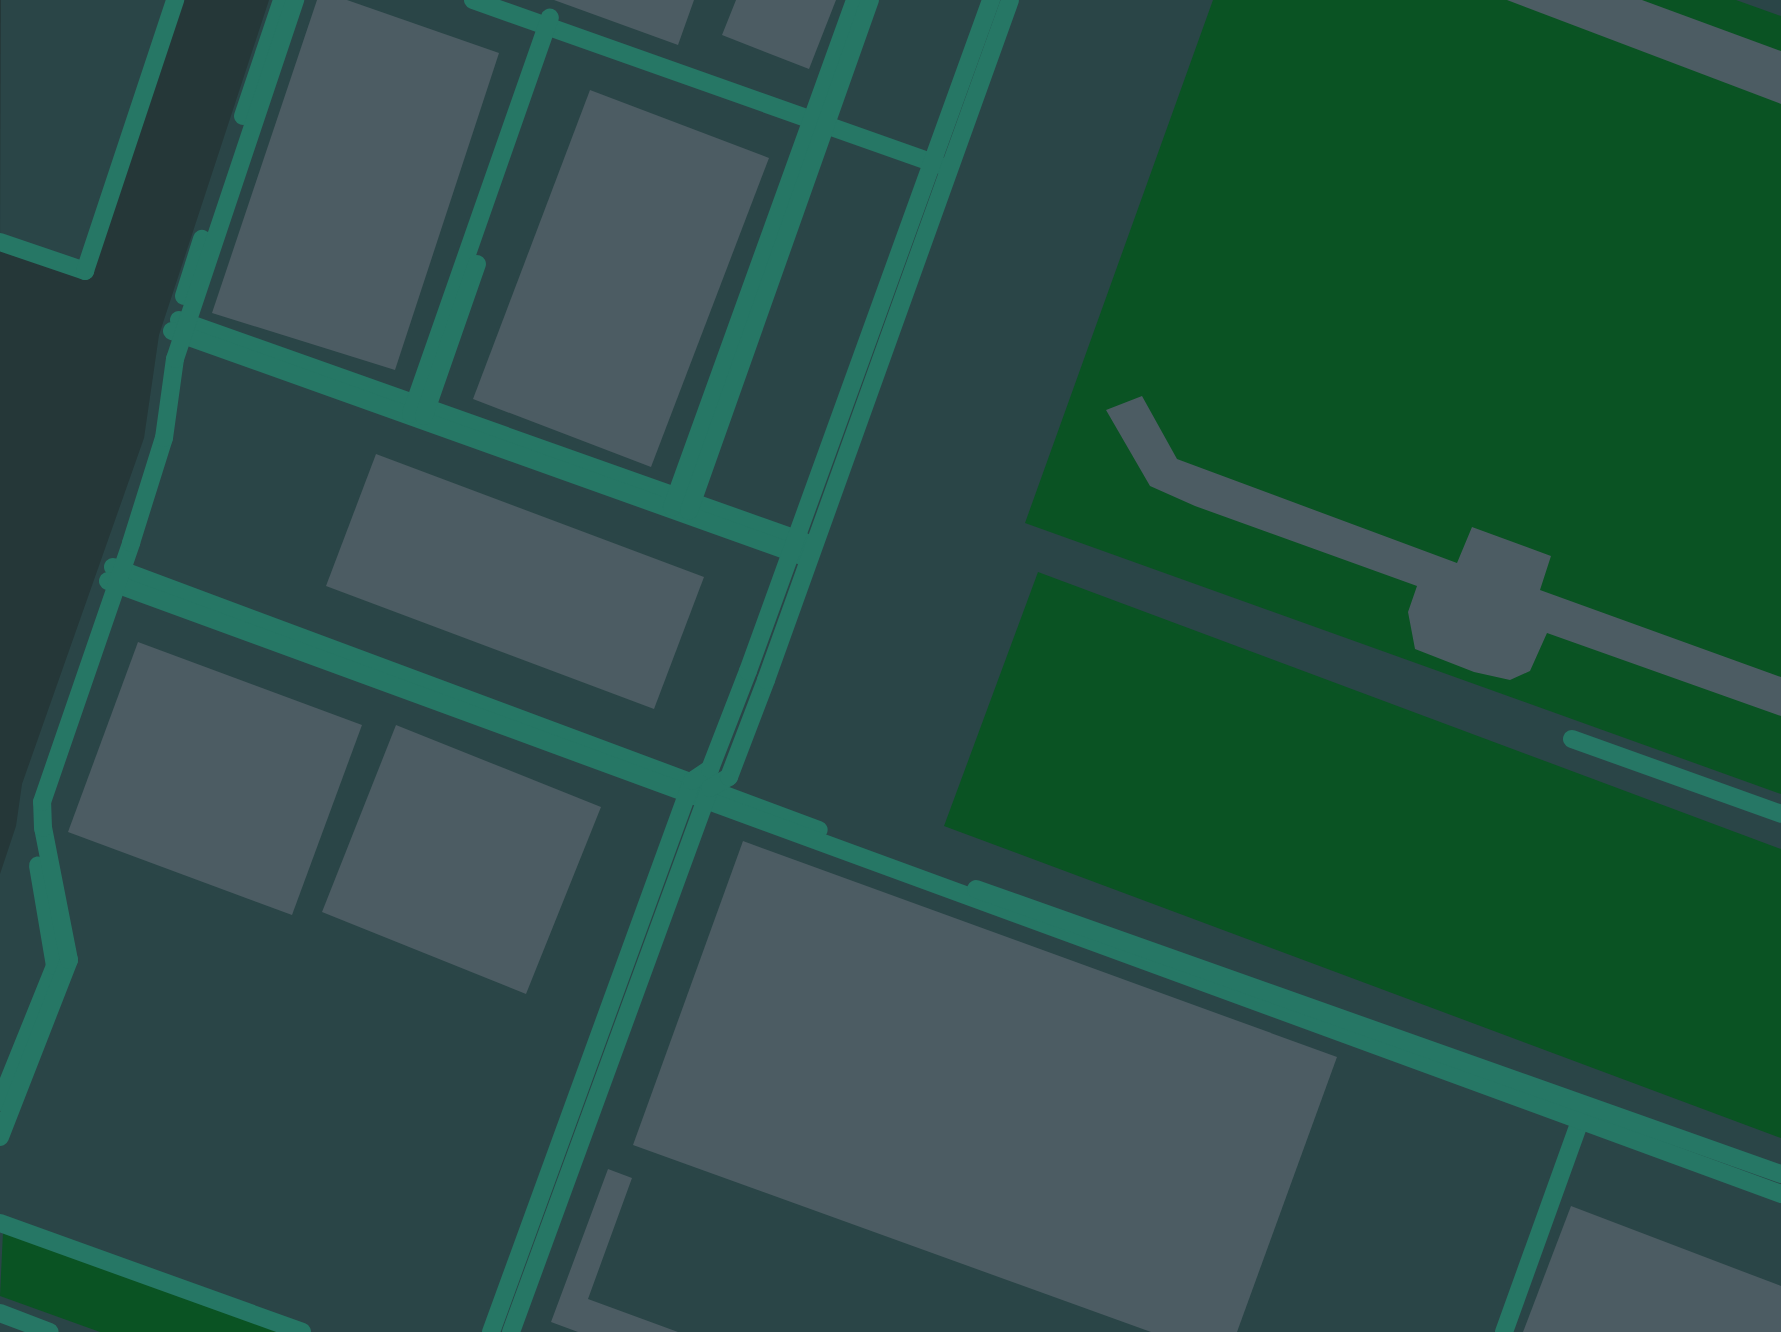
<!DOCTYPE html>
<html>
<head>
<meta charset="utf-8">
<style>
  body { margin:0 }
  #map { position:relative; width:1781px; height:1332px; overflow:hidden; background:#253738; font-family:Commissioner,sans-serif }
  div>[style] { position:absolute }
  [style*='--x'] { left:calc(var(--x)*1px); top:calc(var(--y)*1px); width:calc(var(--w)*1px); rotate:calc(var(--a)*1deg) }
  .built>* { inset:0; background:#2a4547 }
  .green>* { inset:0; background:#0a5323 }
  .building>* { inset:0; background:#4c5c63 }
  .pedestrian>* { height:18px; margin:-9px; padding:0 9px; transform-origin:9px; border-radius:9px; background:#267765 }
  .minor>* { height:18px; margin:-9px; padding:0 9px; transform-origin:9px; border-radius:9px; background:#267765 }
  span { translate:-50% -50%; white-space:nowrap; text-align:center; line-height:1.15; -webkit-text-stroke:7px #253738; paint-order:stroke }
</style>
</head>
<body>
<div id="map">
  <div class="built">
    <i style="clip-path:polygon(1px 0,175px 0,85px 271px,0 242px)"></i>
    <i style="clip-path:polygon(269px 0,1781px 0,1781px 1332px,0 1332px,0 874px,16px 826px,22px 784px,144px 438px,159px 335px)"></i>
  </div>
  <div class="green">
    <i style="clip-path:polygon(1213px 0,1736px 0,1781px 16px,1781px 794px,1025px 523px)"></i>
    <i style="clip-path:polygon(1038px 572px,1781px 849px,1781px 1138px,944px 826px)"></i>
    <i style="clip-path:polygon(3px 1232px,284px 1332px,100px 1332px,0 1296px)"></i>
  </div>
  <div class="building">
    <i style="clip-path:polygon(317px 0,347px 0,499px 53px,395px 370px,212px 313px)"></i>
    <i style="clip-path:polygon(554px 0,694px 0,678px 45px)"></i>
    <i style="clip-path:polygon(736px 0,836px 0,809px 69px,722px 35px)"></i>
    <i style="clip-path:polygon(1507px 0,1642px 0,1781px 51px,1781px 104px)"></i>
    <i style="clip-path:polygon(590px 90px,769px 158px,651px 467px,473px 399px)"></i>
    <i style="clip-path:polygon(1142px 396px,1177px 459px,1457px 563px,1472px 527px,1551px 556px,1540px 590px,1781px 677px,1781px 716px,1547px 633px,1530px 671px,1510px 680px,1474px 672px,1415px 649px,1408px 612px,1417px 586px,1195px 506px,1150px 486px,1106px 410px)"></i>
    <i style="clip-path:polygon(376px 454px,704px 577px,654px 709px,326px 586px)"></i>
    <i style="clip-path:polygon(138px 642px,362px 725px,292px 915px,68px 832px)"></i>
    <i style="clip-path:polygon(396px 725px,601px 807px,526px 994px,322px 912px)"></i>
    <i style="clip-path:polygon(743px 841px,1337px 1057px,1237px 1332px,1151px 1332px,633px 1145px)"></i>
    <i style="clip-path:polygon(608px 1169px,632px 1178px,588px 1299px,678px 1332px,578px 1332px,551px 1322px)"></i>
    <i style="clip-path:polygon(1571px 1206px,1781px 1286px,1781px 1332px,1523px 1332px)"></i>
  </div>
  <div class="pedestrian">
    <i style="--x:1504;--y:1332;--w:224;--a:-70.2"></i>
  </div>
  <div class="minor">
    <i style="--x:473;--y:0;--w:493;--a:19.5"></i>
    <i style="--x:243;--y:116;--w:122;--a:-71.4"></i>
    <i style="--x:0;--y:242;--w:90;--a:18.8"></i>
    <i style="--x:85;--y:271;--w:286;--a:-71.6"></i>
    <i style="--x:184;--y:296;--w:60;--a:-72.5"></i>
    <i style="--x:179;--y:320;--w:664;--a:19.53"></i>
    <i style="--x:172;--y:331;--w:669;--a:19.65"></i>
    <i style="--x:411;--y:414;--w:420;--a:-70.7"></i>
    <i style="--x:424;--y:416;--w:161;--a:-70.8"></i>
    <i style="--x:672;--y:507;--w:539;--a:-70.15"></i>
    <i style="--x:689;--y:511;--w:542;--a:-70.5"></i>
    <i style="--x:113;--y:567;--w:753;--a:20.43"></i>
    <i style="--x:108;--y:581;--w:1782;--a:20.12"></i>
    <i style="--x:1572;--y:739;--w:222;--a:19.7"></i>
    <i style="--x:976;--y:889;--w:854;--a:19.5"></i>
    <i style="--x:0;--y:1102;--w:147;--a:-68"></i>
    <i style="--x:55;--y:966;--w:102;--a:-99.6"></i>
    <i style="--x:0;--y:1137;--w:190;--a:-68.7"></i>
    <i style="--x:69;--y:960;--w:135;--a:-101.1"></i>
    <i style="--x:43;--y:828;--w:26;--a:-92"></i>
    <i style="--x:42;--y:802;--w:274;--a:-71"></i>
    <i style="--x:131;--y:543;--w:110;--a:-72.6"></i>
    <i style="--x:164;--y:438;--w:80;--a:-82.1"></i>
    <i style="--x:175;--y:359;--w:379;--a:-71.5"></i>
    <i style="--x:0;--y:1223;--w:321;--a:19.8"></i>
    <i style="--x:0;--y:1313;--w:53;--a:20.8"></i>
    <i style="--x:491;--y:1332;--w:587;--a:-69.96"></i>
    <i style="--x:692;--y:781;--w:22;--a:-34"></i>
    <i style="--x:710;--y:769;--w:105;--a:-68.8"></i>
    <i style="--x:748;--y:671;--w:714;--a:-70.09"></i>
    <i style="--x:511;--y:1332;--w:579;--a:-69.91"></i>
    <i style="--x:710;--y:788;--w:22;--a:-30"></i>
    <i style="--x:729;--y:777;--w:104;--a:-69.1"></i>
    <i style="--x:766;--y:680;--w:722;--a:-70.26"></i>
  </div>
</div>
</body>
</html>
